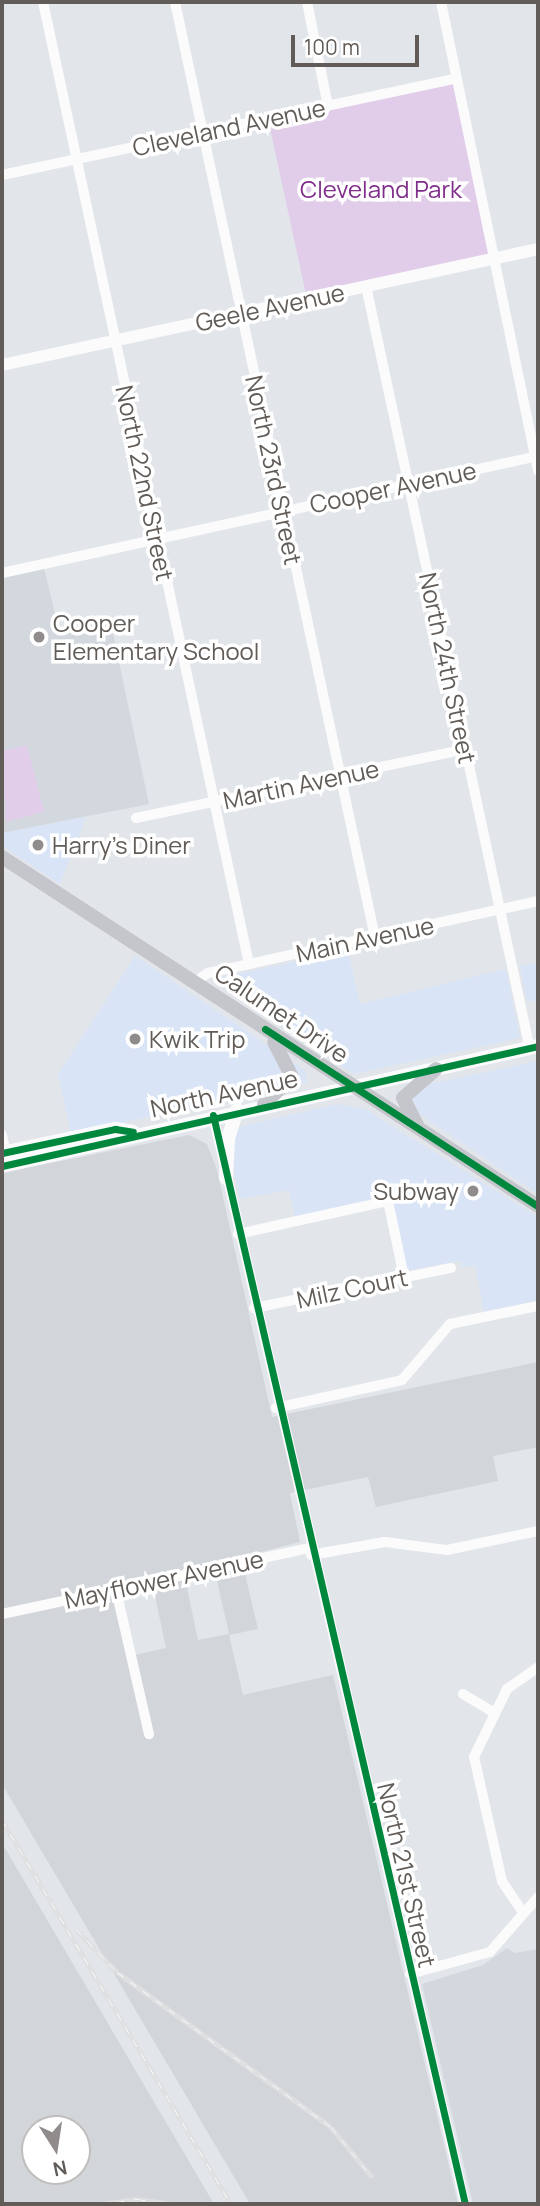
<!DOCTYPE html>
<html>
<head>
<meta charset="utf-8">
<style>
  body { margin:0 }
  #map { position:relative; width:540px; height:2206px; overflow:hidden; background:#e2e6ea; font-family:Manrope,sans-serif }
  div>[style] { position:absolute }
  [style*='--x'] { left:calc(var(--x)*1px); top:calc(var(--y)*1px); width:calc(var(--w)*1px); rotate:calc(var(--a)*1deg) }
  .commercial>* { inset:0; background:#d9e5f6 }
  .industrial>* { inset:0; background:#d2d5da }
  .education>* { inset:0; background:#d3d8de }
  .green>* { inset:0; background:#e1cde9 }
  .minor>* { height:10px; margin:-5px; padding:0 5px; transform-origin:5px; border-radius:5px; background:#fbfbfc }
  .tertiary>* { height:12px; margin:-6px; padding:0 6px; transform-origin:6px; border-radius:6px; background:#fbfbfc }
  .secondary>* { height:14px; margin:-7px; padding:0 7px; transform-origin:7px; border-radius:7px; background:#fbfbfc }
  .primary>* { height:14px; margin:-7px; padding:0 7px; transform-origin:7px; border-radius:7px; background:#c5c6cc }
  .rail>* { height:5px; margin-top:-2.5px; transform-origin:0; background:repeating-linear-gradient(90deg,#fff 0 8px,#dfe0e1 0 16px); box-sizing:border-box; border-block:2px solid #dfe0e1 }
  .cycleway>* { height:7px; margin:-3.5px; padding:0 3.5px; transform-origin:3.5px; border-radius:3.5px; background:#00873e }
  .dots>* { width:19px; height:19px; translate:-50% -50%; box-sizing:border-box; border:4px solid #fff; border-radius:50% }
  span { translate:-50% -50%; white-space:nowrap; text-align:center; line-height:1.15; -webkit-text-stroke:7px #fff; paint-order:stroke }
  .street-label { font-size:24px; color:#625c58 }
  .park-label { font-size:24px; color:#802e8b }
  .poi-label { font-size:24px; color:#625c58 }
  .left { translate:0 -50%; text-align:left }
  .right { translate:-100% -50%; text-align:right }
  .frame { position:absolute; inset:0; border:4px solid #625c58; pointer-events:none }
  .north { position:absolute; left:21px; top:2115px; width:70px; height:70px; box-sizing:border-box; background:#fff; border:2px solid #c0bebc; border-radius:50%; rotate:168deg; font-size:19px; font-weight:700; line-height:28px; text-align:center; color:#625c58 }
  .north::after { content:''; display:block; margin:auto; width:24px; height:32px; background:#8f8c8b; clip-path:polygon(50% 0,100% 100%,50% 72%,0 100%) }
  .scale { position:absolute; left:291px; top:35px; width:128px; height:32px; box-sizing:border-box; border:4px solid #625c58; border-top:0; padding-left:9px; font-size:21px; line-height:24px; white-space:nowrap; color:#625c58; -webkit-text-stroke:5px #fff; paint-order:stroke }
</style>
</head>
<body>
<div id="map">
  <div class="commercial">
    <i style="clip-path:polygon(86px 817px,60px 884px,2px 846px,2px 833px)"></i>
    <i style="clip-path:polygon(348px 950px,360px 1004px,506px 969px,520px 1038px,354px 1074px,218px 985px,223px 977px)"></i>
    <i style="clip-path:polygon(135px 956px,306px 1071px,307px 1082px,71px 1134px,58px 1074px)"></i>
    <i style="clip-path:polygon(538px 962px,538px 1000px,527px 1002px,520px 966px)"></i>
    <i style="clip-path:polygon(538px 1061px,538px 1194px,394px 1097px,401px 1090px)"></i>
    <i style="clip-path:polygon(338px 1104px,365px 1109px,538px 1217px,538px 1300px,484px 1312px,475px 1265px,462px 1268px,461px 1261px,406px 1271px,391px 1203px,295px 1217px,289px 1190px,240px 1199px,229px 1147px,239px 1127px)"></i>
  </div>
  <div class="industrial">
    <i style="clip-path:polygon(evenodd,189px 1135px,207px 1144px,217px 1170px,272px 1417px,538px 1362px,538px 1447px,493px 1456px,498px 1481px,376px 1507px,368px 1477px,290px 1493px,300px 1542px,241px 1557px,258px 1629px,229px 1635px,243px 1695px,333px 1675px,458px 2204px,250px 2204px,2px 1784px,2px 1173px,189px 1135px,213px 1563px,229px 1634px,198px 1640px,183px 1569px,213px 1563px,189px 1135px,151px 1577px,166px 1648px,127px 1657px,111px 1586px,151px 1577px)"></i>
    <i style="clip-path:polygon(evenodd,2px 1843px,214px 2204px,2px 2204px,2px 1843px,35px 2129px,77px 2129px,77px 2171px,35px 2171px,35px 2129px)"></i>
  </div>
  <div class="education">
    <i style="clip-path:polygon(43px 564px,59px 630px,110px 619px,149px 804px,2px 833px,2px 573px)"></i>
    <i style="clip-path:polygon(507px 1948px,515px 1953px,538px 1949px,538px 2204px,473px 2204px,422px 1984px,483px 1965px)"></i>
  </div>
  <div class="green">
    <i style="clip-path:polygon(457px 78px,494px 258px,307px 299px,268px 119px)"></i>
    <i style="clip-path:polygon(27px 745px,44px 812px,6px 822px,2px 751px)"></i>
  </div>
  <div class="minor">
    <i style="--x:43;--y:2;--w:984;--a:77.91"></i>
    <i style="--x:175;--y:2;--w:956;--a:77.93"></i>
    <i style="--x:307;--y:2;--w:106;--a:78.6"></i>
    <i style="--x:441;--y:2;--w:479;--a:78.3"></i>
    <i style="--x:2;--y:175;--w:465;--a:-12"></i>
    <i style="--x:366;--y:286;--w:781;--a:77.88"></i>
    <i style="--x:2;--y:573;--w:549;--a:-12.31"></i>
    <i style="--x:136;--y:818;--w:336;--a:-11.8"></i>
    <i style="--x:195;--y:982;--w:16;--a:-35"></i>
    <i style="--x:208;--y:973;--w:338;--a:-12.3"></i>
    <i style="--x:213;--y:1115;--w:1118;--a:76.97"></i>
    <i style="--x:2;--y:1135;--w:24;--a:78"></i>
    <i style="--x:238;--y:1234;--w:154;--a:-12.4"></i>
    <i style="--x:388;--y:1201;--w:78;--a:78.1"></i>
    <i style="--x:254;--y:1308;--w:201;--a:-11.5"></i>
    <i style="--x:276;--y:1408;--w:129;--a:-12.5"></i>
    <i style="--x:402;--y:1380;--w:74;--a:-49.4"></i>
    <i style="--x:450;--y:1324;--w:90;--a:-11.6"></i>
    <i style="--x:311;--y:1555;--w:75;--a:-10"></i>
    <i style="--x:385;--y:1542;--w:63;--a:7.4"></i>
    <i style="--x:447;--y:1550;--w:93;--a:-11.8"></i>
    <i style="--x:116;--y:1590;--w:148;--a:77.1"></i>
    <i style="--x:2;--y:1614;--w:315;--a:-12.1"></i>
    <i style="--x:463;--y:1694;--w:35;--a:31"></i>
    <i style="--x:522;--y:1911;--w:36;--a:-124"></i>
    <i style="--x:502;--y:1881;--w:127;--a:-102.7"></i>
    <i style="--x:474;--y:1757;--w:76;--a:-64.1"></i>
    <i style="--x:507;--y:1689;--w:38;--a:-35"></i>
    <i style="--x:410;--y:1974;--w:83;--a:-15.4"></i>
    <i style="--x:490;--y:1952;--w:73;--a:-48.9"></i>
  </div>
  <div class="tertiary">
    <i style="--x:2;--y:365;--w:548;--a:-12.21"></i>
  </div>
  <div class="secondary">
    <i style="--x:2;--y:1153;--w:116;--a:-12"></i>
    <i style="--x:115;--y:1129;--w:18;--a:9"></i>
    <i style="--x:2;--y:1166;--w:549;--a:-12.62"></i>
    <i style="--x:226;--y:1178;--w:39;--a:-87"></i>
    <i style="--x:228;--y:1139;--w:30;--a:-73"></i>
  </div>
  <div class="primary">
    <i style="--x:2;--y:857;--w:640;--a:33.07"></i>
    <i style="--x:264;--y:1104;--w:39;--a:-44"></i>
    <i style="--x:292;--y:1077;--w:39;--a:-117"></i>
    <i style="--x:417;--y:1125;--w:30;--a:-117"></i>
    <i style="--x:403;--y:1098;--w:44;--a:-41.3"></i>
  </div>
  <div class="rail">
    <i style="--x:2;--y:1820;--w:447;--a:59.2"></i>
    <i style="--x:76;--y:1929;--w:59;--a:46.4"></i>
    <i style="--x:117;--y:1972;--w:264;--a:35.9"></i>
    <i style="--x:331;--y:2127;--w:65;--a:50.6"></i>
    <i style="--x:101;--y:2204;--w:36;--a:-8"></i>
    <i style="--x:137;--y:2199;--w:34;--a:8"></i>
  </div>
  <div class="cycleway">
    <i style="--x:265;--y:1029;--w:325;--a:33"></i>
    <i style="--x:213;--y:1115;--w:1118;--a:76.97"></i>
    <i style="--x:2;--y:1153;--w:116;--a:-12"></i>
    <i style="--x:115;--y:1129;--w:18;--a:9"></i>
    <i style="--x:2;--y:1166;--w:549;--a:-12.62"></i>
  </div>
  <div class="dots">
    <i style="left:39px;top:637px;background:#8f8c8b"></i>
    <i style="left:38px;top:845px;background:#8f8c8b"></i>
    <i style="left:135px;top:1039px;background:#8f8c8b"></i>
    <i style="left:473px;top:1191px;background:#8f8c8b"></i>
  </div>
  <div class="street-label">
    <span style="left:229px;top:127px;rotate:-12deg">Cleveland Avenue</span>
    <span style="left:270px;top:307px;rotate:-12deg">Geele Avenue</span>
    <span style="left:274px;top:470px;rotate:78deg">North 23rd Street</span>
    <span style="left:145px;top:483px;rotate:78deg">North 22nd Street</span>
    <span style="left:393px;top:487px;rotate:-12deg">Cooper Avenue</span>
    <span style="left:448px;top:668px;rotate:78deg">North 24th Street</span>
    <span style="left:301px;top:784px;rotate:-12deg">Martin Avenue</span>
    <span style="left:365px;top:939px;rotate:-12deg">Main Avenue</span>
    <span style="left:282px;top:1013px;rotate:34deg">Calumet Drive</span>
    <span style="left:224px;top:1093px;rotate:-12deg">North Avenue</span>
    <span style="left:352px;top:1288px;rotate:-12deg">Milz Court</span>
    <span style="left:164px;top:1579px;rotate:-12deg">Mayflower Avenue</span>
    <span style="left:407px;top:1875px;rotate:77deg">North 21st Street</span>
  </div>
  <div class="park-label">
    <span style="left:381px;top:189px">Cleveland Park</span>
  </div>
  <div class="poi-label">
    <span class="left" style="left:53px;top:637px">Cooper<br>Elementary School</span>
    <span class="left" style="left:52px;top:845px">Harry's Diner</span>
    <span class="left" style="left:149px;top:1039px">Kwik Trip</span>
    <span class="right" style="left:459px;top:1191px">Subway</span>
  </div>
  <div class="frame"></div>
  <div class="north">N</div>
  <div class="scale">100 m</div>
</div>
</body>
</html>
